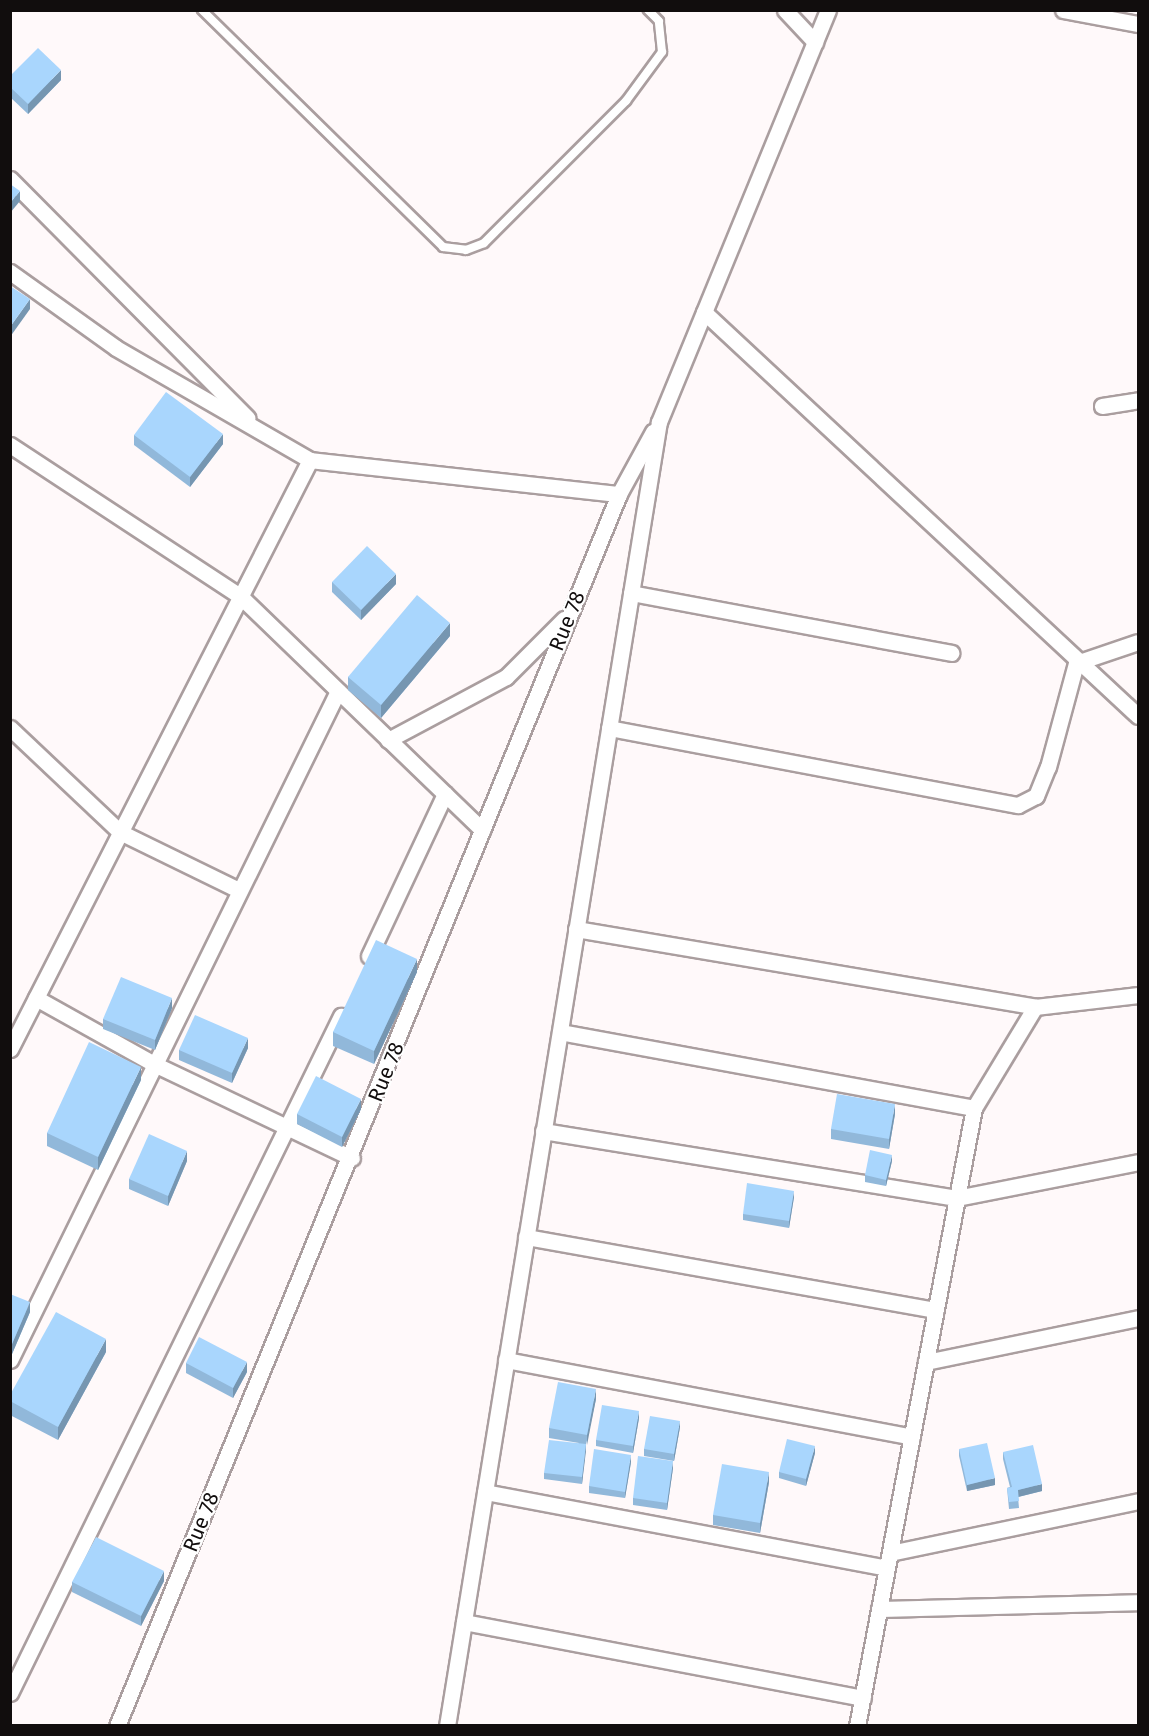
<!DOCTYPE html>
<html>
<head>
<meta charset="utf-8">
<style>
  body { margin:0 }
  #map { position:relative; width:1149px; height:1736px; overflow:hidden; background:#fff9fa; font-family:"Fira Sans",sans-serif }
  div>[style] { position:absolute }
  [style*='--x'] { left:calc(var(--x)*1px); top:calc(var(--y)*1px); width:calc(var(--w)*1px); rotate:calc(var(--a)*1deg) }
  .roads { filter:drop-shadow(2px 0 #aa9e9f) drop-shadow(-2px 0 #aa9e9f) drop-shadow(0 2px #aa9e9f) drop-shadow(0 -2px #aa9e9f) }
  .lane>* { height:8px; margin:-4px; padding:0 4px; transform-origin:4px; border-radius:4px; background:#fff }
  .street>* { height:15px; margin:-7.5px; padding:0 7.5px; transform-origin:7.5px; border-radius:7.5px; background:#fff }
  .wall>* { inset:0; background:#91b8da }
  .shaded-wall>* { inset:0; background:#7696b1 }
  .building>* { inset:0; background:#a9d6fd }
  span { translate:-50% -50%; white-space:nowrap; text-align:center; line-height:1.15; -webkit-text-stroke:4.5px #fff; paint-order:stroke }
  .street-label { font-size:21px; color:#110d0d }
  .frame { position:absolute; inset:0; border:12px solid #110d0d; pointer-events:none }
</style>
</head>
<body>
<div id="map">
  <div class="roads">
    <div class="lane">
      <i style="--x:202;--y:10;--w:338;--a:44.5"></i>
      <i style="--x:443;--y:247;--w:23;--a:7"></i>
      <i style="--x:466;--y:250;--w:19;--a:-21"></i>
      <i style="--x:484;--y:243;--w:201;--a:-45"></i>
      <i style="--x:626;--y:101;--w:61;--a:-53.7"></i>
      <i style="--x:662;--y:52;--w:31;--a:-96"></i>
      <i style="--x:659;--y:21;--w:16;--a:-135"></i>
    </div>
    <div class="street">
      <i style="--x:785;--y:10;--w:44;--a:46.8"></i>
      <i style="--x:1063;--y:10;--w:76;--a:10.6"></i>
      <i style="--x:10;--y:179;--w:337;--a:45.2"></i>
      <i style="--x:10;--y:272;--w:130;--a:35.6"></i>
      <i style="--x:116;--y:348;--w:224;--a:30"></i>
      <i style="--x:310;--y:460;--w:311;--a:6.3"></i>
      <i style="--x:704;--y:312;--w:593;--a:42.95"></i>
      <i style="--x:1102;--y:406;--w:36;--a:-9"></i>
      <i style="--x:10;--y:445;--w:275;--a:33.3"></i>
      <i style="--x:240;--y:596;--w:337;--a:44"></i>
      <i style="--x:631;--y:593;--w:326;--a:10.6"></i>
      <i style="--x:10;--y:728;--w:151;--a:43.4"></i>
      <i style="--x:120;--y:832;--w:132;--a:26"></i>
      <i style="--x:609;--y:728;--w:416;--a:10.7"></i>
      <i style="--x:1018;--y:805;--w:20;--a:-27"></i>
      <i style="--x:1036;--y:796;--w:31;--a:-68"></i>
      <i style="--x:1048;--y:767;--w:108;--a:-74.9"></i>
      <i style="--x:1076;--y:663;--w:65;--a:-18.7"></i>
      <i style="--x:388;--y:740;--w:134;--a:-28.1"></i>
      <i style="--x:506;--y:677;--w:82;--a:-45"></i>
      <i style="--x:576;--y:929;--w:466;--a:9.6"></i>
      <i style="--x:1035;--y:1007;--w:104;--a:-6.6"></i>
      <i style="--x:369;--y:956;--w:179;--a:-64.9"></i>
      <i style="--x:36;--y:998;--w:135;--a:29.2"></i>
      <i style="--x:154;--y:1064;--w:219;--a:25.4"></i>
      <i style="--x:560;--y:1032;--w:421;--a:10.4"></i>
      <i style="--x:10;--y:1049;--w:661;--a:-63.01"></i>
      <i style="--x:543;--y:1131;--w:419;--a:9.2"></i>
      <i style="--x:957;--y:1198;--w:185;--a:-11.2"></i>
      <i style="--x:526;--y:1237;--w:416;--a:10.1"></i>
      <i style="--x:10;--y:1360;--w:745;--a:-63.88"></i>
      <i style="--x:506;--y:1360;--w:413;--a:10.7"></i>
      <i style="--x:926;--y:1362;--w:217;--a:-11.7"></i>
      <i style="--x:485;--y:1492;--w:409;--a:10.7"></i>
      <i style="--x:890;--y:1553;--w:253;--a:-11.8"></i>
      <i style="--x:879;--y:1609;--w:259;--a:-1.5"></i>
      <i style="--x:464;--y:1622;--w:406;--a:10.8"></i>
      <i style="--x:10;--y:1693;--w:754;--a:-63.94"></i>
      <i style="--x:117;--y:1726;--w:1330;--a:-67.83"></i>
      <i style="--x:619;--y:494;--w:71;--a:-61.3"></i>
      <i style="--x:447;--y:1726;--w:1321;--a:-80.77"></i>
      <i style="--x:659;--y:422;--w:445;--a:-67.7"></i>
      <i style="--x:857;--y:1726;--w:629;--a:-79.28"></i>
      <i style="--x:974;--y:1108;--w:118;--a:-58.9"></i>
    </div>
  </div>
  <div class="wall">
    <i style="clip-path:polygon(10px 76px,61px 80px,28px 114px,10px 97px)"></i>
    <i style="clip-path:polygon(134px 435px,223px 444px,190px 487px,134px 445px)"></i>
    <i style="clip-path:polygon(332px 582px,396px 584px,361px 620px,332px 592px)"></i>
    <i style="clip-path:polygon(450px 636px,381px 718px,348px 690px,348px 677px)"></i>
    <i style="clip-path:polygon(417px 972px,374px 1064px,333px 1046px,333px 1032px)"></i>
    <i style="clip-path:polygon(172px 1008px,155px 1050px,103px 1029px,103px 1019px)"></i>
    <i style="clip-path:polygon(248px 1048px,232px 1083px,179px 1060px,179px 1050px)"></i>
    <i style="clip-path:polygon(141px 1080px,98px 1170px,47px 1146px,47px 1133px)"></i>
    <i style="clip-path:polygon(361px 1109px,342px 1147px,297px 1124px,297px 1114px)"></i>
    <i style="clip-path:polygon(895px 1114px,889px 1149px,831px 1139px,831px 1129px)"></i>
    <i style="clip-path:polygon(187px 1161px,168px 1206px,129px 1189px,129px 1179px)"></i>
    <i style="clip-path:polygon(892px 1161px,886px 1186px,865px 1182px,865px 1175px)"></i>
    <i style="clip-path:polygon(794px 1197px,789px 1228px,743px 1220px,743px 1214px)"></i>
    <i style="clip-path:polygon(10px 1294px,30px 1312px,12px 1354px,10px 1353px)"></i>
    <i style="clip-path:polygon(106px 1352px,58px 1440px,10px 1415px,10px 1395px)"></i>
    <i style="clip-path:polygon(186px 1363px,247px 1372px,233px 1398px,186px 1373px)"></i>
    <i style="clip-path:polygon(596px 1399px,586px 1445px,582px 1484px,544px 1479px,544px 1473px,579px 1443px,549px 1438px,549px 1428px)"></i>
    <i style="clip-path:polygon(639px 1418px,633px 1453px,596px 1446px,596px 1440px)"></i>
    <i style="clip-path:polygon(680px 1427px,674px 1461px,644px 1456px,644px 1449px)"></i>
    <i style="clip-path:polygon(959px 1449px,995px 1485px,967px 1491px,959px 1456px)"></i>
    <i style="clip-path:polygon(1003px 1452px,1042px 1491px,1018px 1497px,1019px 1508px,1009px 1509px,1007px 1488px,1010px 1487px,1003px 1459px)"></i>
    <i style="clip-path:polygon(815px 1453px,806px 1486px,779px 1478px,779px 1472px)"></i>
    <i style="clip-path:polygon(631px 1462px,625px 1498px,589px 1493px,589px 1486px)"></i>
    <i style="clip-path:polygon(673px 1468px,667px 1510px,633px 1505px,633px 1498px)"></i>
    <i style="clip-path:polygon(769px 1482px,760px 1533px,713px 1525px,713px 1515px)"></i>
    <i style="clip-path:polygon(164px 1581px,141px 1626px,72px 1592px,72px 1582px)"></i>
  </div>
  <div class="shaded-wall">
    <i style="clip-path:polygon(61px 70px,61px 80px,28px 114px,28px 104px)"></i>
    <i style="clip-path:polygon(20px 191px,20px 201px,10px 213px,10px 203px)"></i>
    <i style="clip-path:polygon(30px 299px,30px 309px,10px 337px,10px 327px)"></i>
    <i style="clip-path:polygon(223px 434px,223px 444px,190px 487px,190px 477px)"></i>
    <i style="clip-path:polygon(396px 574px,396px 584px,361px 620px,361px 610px)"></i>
    <i style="clip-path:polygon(450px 623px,450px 636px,381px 718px,381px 705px)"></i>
    <i style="clip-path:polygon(417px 959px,417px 972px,374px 1064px,374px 1051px)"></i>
    <i style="clip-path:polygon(172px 998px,172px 1008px,155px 1050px,155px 1040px)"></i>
    <i style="clip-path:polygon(248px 1038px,248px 1048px,232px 1083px,232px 1073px)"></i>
    <i style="clip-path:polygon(141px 1067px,141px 1080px,98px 1170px,98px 1157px)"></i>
    <i style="clip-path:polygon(361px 1099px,361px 1109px,342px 1147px,342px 1137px)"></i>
    <i style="clip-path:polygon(895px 1104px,895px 1114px,889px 1149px,889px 1139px)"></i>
    <i style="clip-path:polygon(187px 1151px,187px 1161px,168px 1206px,168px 1196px)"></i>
    <i style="clip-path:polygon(892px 1155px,892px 1161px,886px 1186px,886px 1180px)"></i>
    <i style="clip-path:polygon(794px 1191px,794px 1197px,789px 1228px,789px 1221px)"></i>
    <i style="clip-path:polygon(30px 1302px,30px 1312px,12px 1354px,12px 1344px)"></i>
    <i style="clip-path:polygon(106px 1339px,106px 1352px,58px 1440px,58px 1427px)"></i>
    <i style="clip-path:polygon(247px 1362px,247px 1372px,233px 1398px,233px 1388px)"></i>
    <i style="clip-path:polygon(596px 1389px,596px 1399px,587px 1445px,587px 1435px)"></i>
    <i style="clip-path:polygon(639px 1411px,639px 1418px,633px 1453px,633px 1446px)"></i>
    <i style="clip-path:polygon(680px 1421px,680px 1427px,674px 1461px,674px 1454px)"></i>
    <i style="clip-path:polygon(586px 1444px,586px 1451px,582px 1484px,582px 1477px)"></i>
    <i style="clip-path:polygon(815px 1446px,815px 1453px,806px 1486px,806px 1479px)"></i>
    <i style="clip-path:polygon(631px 1455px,631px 1462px,625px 1498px,625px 1492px)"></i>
    <i style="clip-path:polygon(673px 1461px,673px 1468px,667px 1510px,667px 1503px)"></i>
    <i style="clip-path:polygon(769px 1472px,769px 1482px,760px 1533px,760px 1523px)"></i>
    <i style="clip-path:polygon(995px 1478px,995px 1485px,967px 1491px,967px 1485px)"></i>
    <i style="clip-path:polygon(1042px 1484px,1042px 1491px,1018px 1497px,1018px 1490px)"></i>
    <i style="clip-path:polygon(164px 1571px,164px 1581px,141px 1626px,141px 1616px)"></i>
  </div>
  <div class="building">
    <i style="clip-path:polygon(38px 48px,61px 70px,28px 104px,10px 87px,10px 76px)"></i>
    <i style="clip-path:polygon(10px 184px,20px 191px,10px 203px)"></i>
    <i style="clip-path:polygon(10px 286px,30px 299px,10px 327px)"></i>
    <i style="clip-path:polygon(166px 392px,223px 434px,190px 477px,134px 435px)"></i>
    <i style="clip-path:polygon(367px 546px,396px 574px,361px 610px,332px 582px)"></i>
    <i style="clip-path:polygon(417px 595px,450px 623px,381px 705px,348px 677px)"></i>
    <i style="clip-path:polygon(376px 940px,417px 959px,374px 1051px,333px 1032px)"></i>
    <i style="clip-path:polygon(121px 977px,172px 998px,155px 1040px,103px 1019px)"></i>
    <i style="clip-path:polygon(195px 1015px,248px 1038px,232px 1073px,179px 1050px)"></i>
    <i style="clip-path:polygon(89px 1042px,141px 1067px,98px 1157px,47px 1133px)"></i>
    <i style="clip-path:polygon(316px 1076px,361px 1099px,342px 1137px,297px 1114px)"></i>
    <i style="clip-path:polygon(837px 1094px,895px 1104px,889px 1139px,831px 1129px)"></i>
    <i style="clip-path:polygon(149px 1134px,187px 1151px,168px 1196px,129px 1179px)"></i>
    <i style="clip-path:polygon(870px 1150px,892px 1155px,886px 1180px,865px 1175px)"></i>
    <i style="clip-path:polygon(747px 1183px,794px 1191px,789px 1221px,743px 1214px)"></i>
    <i style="clip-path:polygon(10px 1294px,30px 1302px,12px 1344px,10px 1343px)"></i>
    <i style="clip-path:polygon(56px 1312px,106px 1339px,58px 1427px,10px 1401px,10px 1395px)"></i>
    <i style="clip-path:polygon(199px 1337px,247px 1362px,233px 1388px,186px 1363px)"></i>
    <i style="clip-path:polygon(558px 1382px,596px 1389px,587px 1435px,549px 1428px)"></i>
    <i style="clip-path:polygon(602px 1405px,639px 1411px,633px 1446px,596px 1440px)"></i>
    <i style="clip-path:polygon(650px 1416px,680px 1421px,674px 1454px,644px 1449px)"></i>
    <i style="clip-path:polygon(787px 1439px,815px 1446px,806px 1479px,779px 1472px)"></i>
    <i style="clip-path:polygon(549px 1440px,586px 1444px,582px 1477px,544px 1473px)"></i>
    <i style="clip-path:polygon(987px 1443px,995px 1478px,967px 1485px,959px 1449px)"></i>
    <i style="clip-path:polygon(1033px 1445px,1042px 1484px,1018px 1490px,1019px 1501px,1009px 1502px,1007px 1488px,1012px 1487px,1003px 1452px)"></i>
    <i style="clip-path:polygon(594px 1449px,631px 1455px,625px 1492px,589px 1486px)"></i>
    <i style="clip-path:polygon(638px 1456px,673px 1461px,667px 1503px,633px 1498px)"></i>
    <i style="clip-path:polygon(722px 1464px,769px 1472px,760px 1523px,713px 1515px)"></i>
    <i style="clip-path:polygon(96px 1537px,164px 1571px,141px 1616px,72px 1582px)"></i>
  </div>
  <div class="street-label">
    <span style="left:567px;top:621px;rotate:-68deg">Rue 78</span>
    <span style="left:386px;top:1072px;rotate:-68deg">Rue 78</span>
    <span style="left:201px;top:1522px;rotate:-68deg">Rue 78</span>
  </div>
  <div class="frame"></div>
</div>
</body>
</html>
